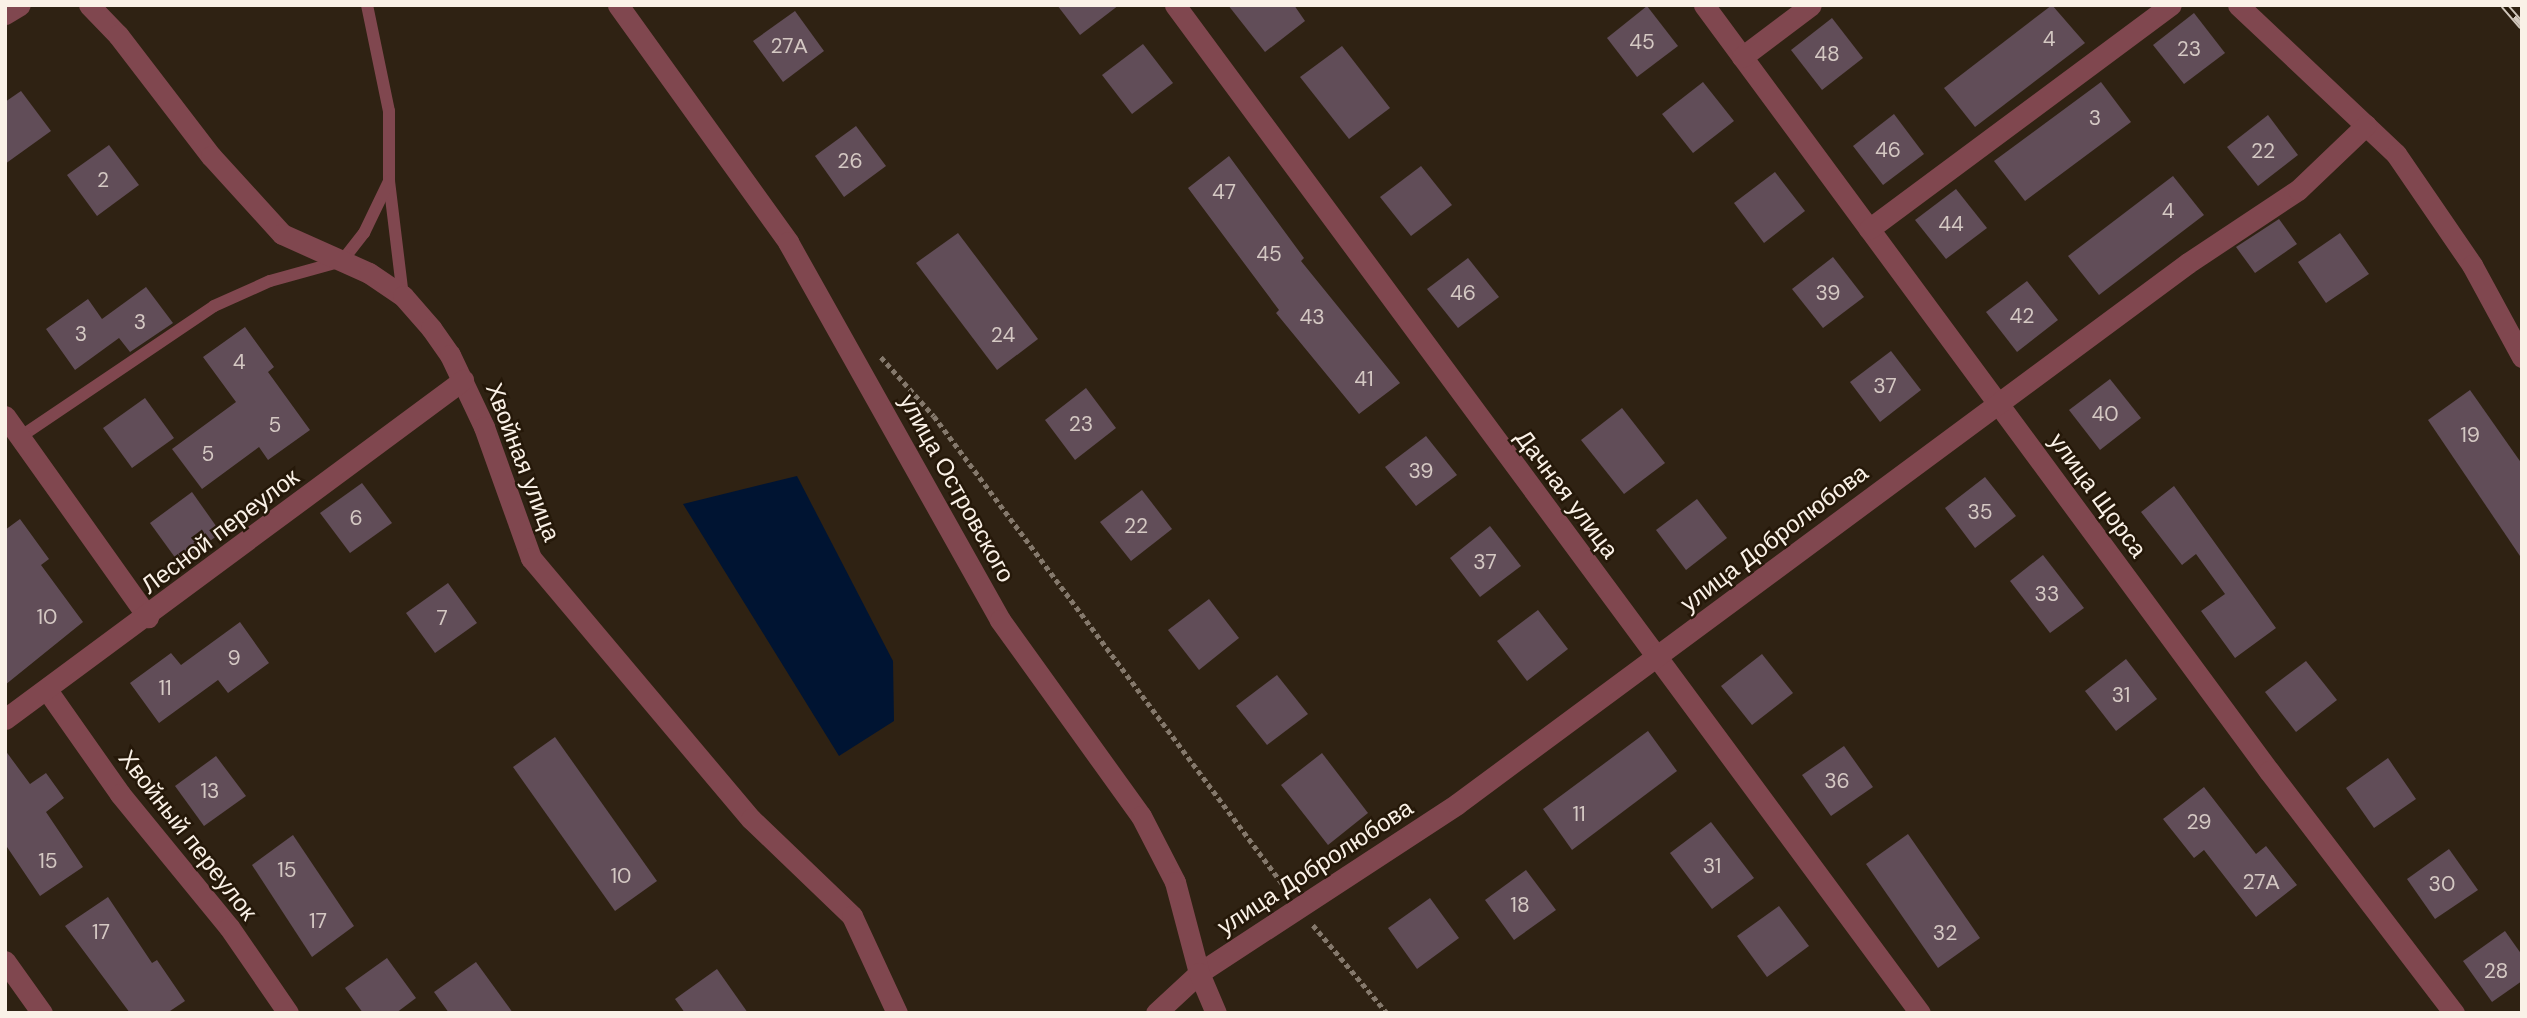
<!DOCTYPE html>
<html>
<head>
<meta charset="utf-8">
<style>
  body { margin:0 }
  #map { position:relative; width:2527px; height:1018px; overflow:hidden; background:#2f2213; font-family:"DM Sans",sans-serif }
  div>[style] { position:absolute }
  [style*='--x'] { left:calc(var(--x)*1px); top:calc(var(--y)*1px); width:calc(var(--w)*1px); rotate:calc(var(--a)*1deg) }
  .water>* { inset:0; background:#001432 }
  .building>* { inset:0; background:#614d58 }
  .path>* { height:4.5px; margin-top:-2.25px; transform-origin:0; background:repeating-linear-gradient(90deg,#85796c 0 5px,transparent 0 8.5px) }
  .service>* { height:12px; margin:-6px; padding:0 6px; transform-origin:6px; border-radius:6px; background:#80474f }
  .minor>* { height:21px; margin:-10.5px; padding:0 10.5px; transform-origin:10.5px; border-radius:10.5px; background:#80474f }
  .tertiary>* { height:21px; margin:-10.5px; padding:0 10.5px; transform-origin:10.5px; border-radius:10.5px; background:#80474f }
  .rail>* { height:8px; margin-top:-4px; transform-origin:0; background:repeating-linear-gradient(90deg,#251809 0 16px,#d1c7bc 0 32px); box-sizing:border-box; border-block:2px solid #d1c7bc }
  span { translate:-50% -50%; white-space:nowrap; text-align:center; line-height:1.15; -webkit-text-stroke:5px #251809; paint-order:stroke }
  .number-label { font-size:21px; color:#d4c8c3 }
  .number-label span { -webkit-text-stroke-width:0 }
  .street-label { font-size:24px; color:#faf1e7 }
  .frame { position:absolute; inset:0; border:7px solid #faf1e7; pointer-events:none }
</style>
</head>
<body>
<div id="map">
  <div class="water">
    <i style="clip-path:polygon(797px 476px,893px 661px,894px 721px,839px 756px,683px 504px)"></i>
  </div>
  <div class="building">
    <i style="clip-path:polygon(1057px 5px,1119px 5px,1080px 35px)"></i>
    <i style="clip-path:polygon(1228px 5px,1294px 5px,1305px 21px,1265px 52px)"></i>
    <i style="clip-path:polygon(2052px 5px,2085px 43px,1975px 127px,1944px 88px)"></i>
    <i style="clip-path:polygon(1647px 6px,1678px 46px,1637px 77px,1607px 38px)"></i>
    <i style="clip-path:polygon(795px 11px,824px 51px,783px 82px,753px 41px)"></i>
    <i style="clip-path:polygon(2194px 13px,2225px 53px,2184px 84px,2153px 45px)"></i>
    <i style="clip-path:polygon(1832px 18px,1863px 58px,1822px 90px,1791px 50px)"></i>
    <i style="clip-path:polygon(1143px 44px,1173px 83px,1132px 114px,1102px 75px)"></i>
    <i style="clip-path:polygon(1342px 46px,1390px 108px,1349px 139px,1300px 77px)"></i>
    <i style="clip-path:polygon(1703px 82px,1734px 121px,1693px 153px,1662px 114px)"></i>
    <i style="clip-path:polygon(2101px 82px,2131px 122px,2025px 201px,1994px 161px)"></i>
    <i style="clip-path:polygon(21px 91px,51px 131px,5px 164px,5px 102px)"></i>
    <i style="clip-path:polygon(1894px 114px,1924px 154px,1883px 185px,1853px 146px)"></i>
    <i style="clip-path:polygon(2268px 115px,2298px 155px,2258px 186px,2227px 147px)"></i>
    <i style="clip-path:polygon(856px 126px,886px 166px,844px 197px,815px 156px)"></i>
    <i style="clip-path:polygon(109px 145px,139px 185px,97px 216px,67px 175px)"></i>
    <i style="clip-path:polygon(1229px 156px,1304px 258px,1301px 261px,1400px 383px,1359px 414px,1276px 313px,1279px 310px,1188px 188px)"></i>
    <i style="clip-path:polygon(1421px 166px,1452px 205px,1411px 236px,1380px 197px)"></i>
    <i style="clip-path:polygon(1775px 172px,1805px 211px,1764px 243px,1734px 203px)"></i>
    <i style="clip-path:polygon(2173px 176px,2204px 215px,2099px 295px,2068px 256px)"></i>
    <i style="clip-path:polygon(1956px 189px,1987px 228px,1946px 259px,1915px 220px)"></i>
    <i style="clip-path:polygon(2279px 219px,2297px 244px,2255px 273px,2236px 247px)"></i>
    <i style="clip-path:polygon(958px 233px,1038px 339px,997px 370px,916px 263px)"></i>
    <i style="clip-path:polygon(2340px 233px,2369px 274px,2326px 303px,2298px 262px)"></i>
    <i style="clip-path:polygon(1833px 257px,1864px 297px,1823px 328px,1792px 289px)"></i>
    <i style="clip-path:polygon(1468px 258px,1499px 297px,1458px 328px,1427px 289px)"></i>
    <i style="clip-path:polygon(2027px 281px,2058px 320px,2017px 352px,1986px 312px)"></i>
    <i style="clip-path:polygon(146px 287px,173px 323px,130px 352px,119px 338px,75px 370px,46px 329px,88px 299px,102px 319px)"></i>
    <i style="clip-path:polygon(245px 327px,274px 367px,268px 372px,310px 430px,268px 460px,259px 447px,202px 489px,172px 449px,236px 402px,203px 357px)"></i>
    <i style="clip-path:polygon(1891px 351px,1921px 390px,1880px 422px,1850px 382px)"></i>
    <i style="clip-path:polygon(2110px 379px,2141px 418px,2100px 450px,2069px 410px)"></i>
    <i style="clip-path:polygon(1086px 388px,1116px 428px,1075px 460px,1045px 420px)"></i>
    <i style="clip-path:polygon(2470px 390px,2522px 464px,2522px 559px,2428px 420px)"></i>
    <i style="clip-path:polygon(145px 398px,174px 438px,132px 468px,103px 428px)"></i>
    <i style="clip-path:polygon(1622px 408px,1665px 463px,1624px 494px,1581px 440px)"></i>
    <i style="clip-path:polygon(1426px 436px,1457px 475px,1416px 506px,1385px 467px)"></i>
    <i style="clip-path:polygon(1985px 477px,2016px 516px,1975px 548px,1945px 508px)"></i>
    <i style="clip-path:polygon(362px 483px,392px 523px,350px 553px,320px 513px)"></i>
    <i style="clip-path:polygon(2174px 486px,2276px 628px,2235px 658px,2201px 611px,2225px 594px,2196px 554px,2182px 565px,2141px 512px)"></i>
    <i style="clip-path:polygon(1142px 490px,1172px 529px,1131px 561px,1100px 522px)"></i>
    <i style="clip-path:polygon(192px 492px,221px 533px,179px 563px,150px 523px)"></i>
    <i style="clip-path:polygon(1697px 499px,1727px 538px,1686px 570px,1656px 530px)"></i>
    <i style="clip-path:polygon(20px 519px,49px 559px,41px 565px,83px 622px,5px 685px,5px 530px)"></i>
    <i style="clip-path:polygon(1490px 526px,1521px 566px,1480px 597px,1450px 558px)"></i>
    <i style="clip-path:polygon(2043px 555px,2084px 608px,2050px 633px,2010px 581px)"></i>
    <i style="clip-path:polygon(448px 583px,477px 623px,435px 653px,406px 613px)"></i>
    <i style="clip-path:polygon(1209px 599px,1239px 638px,1199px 670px,1168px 630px)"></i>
    <i style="clip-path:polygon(1538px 610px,1568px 649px,1527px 681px,1497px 641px)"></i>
    <i style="clip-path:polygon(240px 622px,269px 663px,228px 693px,218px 680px,159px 723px,130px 683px,171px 653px,181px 665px)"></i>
    <i style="clip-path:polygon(1762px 654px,1793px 693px,1752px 725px,1721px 686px)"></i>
    <i style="clip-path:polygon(2126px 659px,2157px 699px,2116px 731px,2085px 691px)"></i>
    <i style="clip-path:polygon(2306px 661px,2337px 700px,2296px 732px,2265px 692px)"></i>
    <i style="clip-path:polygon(1277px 675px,1308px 714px,1267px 745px,1236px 706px)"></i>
    <i style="clip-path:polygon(1648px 731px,1677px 771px,1572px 850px,1543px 809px)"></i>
    <i style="clip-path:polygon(555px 737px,657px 881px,615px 911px,513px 767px)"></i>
    <i style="clip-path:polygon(1844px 746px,1873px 787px,1831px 816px,1802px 775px)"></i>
    <i style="clip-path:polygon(5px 750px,30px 784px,46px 773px,64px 798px,46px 812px,83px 867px,40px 896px,5px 844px)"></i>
    <i style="clip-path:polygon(1322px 753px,1368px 813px,1328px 845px,1281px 785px)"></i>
    <i style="clip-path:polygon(216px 756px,246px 796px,204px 826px,175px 786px)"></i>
    <i style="clip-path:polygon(2388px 758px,2416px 799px,2374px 828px,2346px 788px)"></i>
    <i style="clip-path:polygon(2204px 787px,2256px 854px,2266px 846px,2297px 885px,2256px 917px,2204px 850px,2194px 858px,2163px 819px)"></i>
    <i style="clip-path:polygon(1711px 822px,1754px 878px,1712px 909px,1670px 853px)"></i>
    <i style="clip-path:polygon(1908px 834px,1980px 938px,1938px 968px,1866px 864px)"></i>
    <i style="clip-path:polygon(293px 835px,354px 926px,312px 957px,252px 865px)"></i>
    <i style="clip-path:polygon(2449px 849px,2478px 890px,2435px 919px,2407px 879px)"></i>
    <i style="clip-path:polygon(1526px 870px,1556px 910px,1514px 940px,1485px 900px)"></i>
    <i style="clip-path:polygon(108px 897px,152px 963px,157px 960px,185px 1001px,167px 1013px,130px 1013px,65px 926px)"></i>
    <i style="clip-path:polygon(1430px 898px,1459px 938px,1417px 969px,1388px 928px)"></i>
    <i style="clip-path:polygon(1779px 906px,1809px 946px,1767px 977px,1737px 936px)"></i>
    <i style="clip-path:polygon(2505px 931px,2522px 955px,2522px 981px,2492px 1002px,2463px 961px)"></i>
    <i style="clip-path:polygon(387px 958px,416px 998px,396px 1013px,363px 1013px,345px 988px)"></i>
    <i style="clip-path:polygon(476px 962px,513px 1013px,449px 1013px,434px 992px)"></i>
    <i style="clip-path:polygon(717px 969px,748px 1013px,685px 1013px,675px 999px)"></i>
  </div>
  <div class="path">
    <i style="--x:881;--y:357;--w:79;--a:48.1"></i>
    <i style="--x:934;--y:416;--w:591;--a:53.32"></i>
    <i style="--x:1313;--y:925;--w:115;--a:49.9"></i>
  </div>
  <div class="service">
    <i style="--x:367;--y:5;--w:108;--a:78.3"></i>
    <i style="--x:389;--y:111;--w:70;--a:90"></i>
    <i style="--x:389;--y:181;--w:116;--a:83.1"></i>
    <i style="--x:20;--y:437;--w:234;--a:-34"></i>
    <i style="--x:214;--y:306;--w:61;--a:-24.1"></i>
    <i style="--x:270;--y:281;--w:75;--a:-15.5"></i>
    <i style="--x:342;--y:261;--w:36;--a:-52"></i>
    <i style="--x:364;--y:233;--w:58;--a:-64.3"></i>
  </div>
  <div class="minor">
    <i style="--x:89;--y:5;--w:42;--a:46"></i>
    <i style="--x:118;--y:35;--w:153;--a:52.5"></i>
    <i style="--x:211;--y:156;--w:105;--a:47.7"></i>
    <i style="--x:282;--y:234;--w:95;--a:24.1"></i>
    <i style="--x:369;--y:273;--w:41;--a:34.1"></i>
    <i style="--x:403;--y:296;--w:43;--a:48.8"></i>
    <i style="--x:431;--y:328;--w:33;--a:55"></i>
    <i style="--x:450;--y:355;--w:80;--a:64.7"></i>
    <i style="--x:484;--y:427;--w:139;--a:70.3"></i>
    <i style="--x:531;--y:558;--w:341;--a:49.9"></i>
    <i style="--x:751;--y:819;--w:140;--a:43.8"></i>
    <i style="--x:852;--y:916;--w:107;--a:65.1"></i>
    <i style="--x:1175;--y:5;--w:1253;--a:53.53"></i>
    <i style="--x:1704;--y:5;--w:952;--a:53.59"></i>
    <i style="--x:2269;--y:771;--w:305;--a:52.6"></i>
    <i style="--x:2238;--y:5;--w:217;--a:43.3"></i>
    <i style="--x:2396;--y:154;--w:135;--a:55.6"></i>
    <i style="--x:2472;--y:265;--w:105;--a:61.5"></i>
    <i style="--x:1742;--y:57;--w:86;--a:-37"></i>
    <i style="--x:1869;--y:229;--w:376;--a:-36.6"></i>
    <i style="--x:5;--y:416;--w:247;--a:54.6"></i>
    <i style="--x:47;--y:690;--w:127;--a:54.9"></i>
    <i style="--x:120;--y:794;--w:172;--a:50.7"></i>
    <i style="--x:229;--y:927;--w:104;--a:55.5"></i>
    <i style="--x:5;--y:719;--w:570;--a:-36.51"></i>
    <i style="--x:5;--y:961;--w:64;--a:54.6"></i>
    <i style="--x:1156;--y:1013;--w:59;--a:-42.9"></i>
    <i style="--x:1199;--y:973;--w:308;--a:-33.2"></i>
    <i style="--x:1457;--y:804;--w:909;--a:-36.5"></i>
    <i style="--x:2188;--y:263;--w:132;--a:-33.6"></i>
    <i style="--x:2298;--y:190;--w:94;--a:-43.7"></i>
  </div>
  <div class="tertiary">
    <i style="--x:618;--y:5;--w:292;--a:54.3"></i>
    <i style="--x:788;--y:242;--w:433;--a:60.7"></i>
    <i style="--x:1000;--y:620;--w:241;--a:54.3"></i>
    <i style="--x:1141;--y:816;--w:74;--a:62.7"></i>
    <i style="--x:1175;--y:882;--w:94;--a:75.2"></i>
    <i style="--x:1199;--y:973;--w:43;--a:67"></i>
    <i style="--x:5;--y:14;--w:17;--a:-31"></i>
  </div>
  <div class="rail">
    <i style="--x:2504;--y:5;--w:28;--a:49"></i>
  </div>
  <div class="number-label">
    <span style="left:2049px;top:39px">4</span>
    <span style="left:1642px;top:42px">45</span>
    <span style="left:789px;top:46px">27А</span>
    <span style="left:2189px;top:49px">23</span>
    <span style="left:1827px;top:54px">48</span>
    <span style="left:2095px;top:118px">3</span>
    <span style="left:1888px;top:150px">46</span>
    <span style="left:2263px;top:151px">22</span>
    <span style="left:850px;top:161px">26</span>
    <span style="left:103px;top:180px">2</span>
    <span style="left:1224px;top:192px">47</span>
    <span style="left:2168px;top:211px">4</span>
    <span style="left:1951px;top:224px">44</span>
    <span style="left:1269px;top:254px">45</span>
    <span style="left:1463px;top:293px">46</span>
    <span style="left:1828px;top:293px">39</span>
    <span style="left:2022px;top:316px">42</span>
    <span style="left:1312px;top:317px">43</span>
    <span style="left:140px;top:322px">3</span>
    <span style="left:81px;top:334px">3</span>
    <span style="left:1003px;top:335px">24</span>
    <span style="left:239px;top:362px">4</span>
    <span style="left:1364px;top:379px">41</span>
    <span style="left:1885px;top:386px">37</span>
    <span style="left:2105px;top:414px">40</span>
    <span style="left:1081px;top:424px">23</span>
    <span style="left:275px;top:425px">5</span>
    <span style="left:2470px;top:435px">19</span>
    <span style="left:208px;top:454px">5</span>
    <span style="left:1421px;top:471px">39</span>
    <span style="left:1980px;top:512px">35</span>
    <span style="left:356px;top:518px">6</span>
    <span style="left:1136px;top:526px">22</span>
    <span style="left:1485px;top:562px">37</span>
    <span style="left:2047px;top:594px">33</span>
    <span style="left:47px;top:617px">10</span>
    <span style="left:442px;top:618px">7</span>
    <span style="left:234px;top:658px">9</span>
    <span style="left:165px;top:688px">11</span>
    <span style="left:2121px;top:695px">31</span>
    <span style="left:1837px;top:781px">36</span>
    <span style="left:210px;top:791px">13</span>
    <span style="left:1579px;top:814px">11</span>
    <span style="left:2199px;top:822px">29</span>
    <span style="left:48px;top:861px">15</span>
    <span style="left:1712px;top:866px">31</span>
    <span style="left:287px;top:870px">15</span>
    <span style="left:621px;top:876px">10</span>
    <span style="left:2261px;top:882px">27А</span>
    <span style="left:2442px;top:884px">30</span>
    <span style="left:1520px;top:905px">18</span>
    <span style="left:318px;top:921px">17</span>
    <span style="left:101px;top:932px">17</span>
    <span style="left:1945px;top:933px">32</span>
    <span style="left:2496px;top:971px">28</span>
  </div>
  <div class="street-label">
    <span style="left:523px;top:462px;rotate:69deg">Хвойная улица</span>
    <span style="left:957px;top:488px;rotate:61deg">улица Островского</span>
    <span style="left:1567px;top:494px;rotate:53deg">Дачная улица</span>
    <span style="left:2098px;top:495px;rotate:54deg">улица Щорса</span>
    <span style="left:220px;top:531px;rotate:-37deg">Лесной переулок</span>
    <span style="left:1774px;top:538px;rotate:-37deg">улица Добролюбова</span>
    <span style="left:188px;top:835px;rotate:52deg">Хвойный переулок</span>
    <span style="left:1315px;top:867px;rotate:-33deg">улица Добролюбова</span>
  </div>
  <div class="frame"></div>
</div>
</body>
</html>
